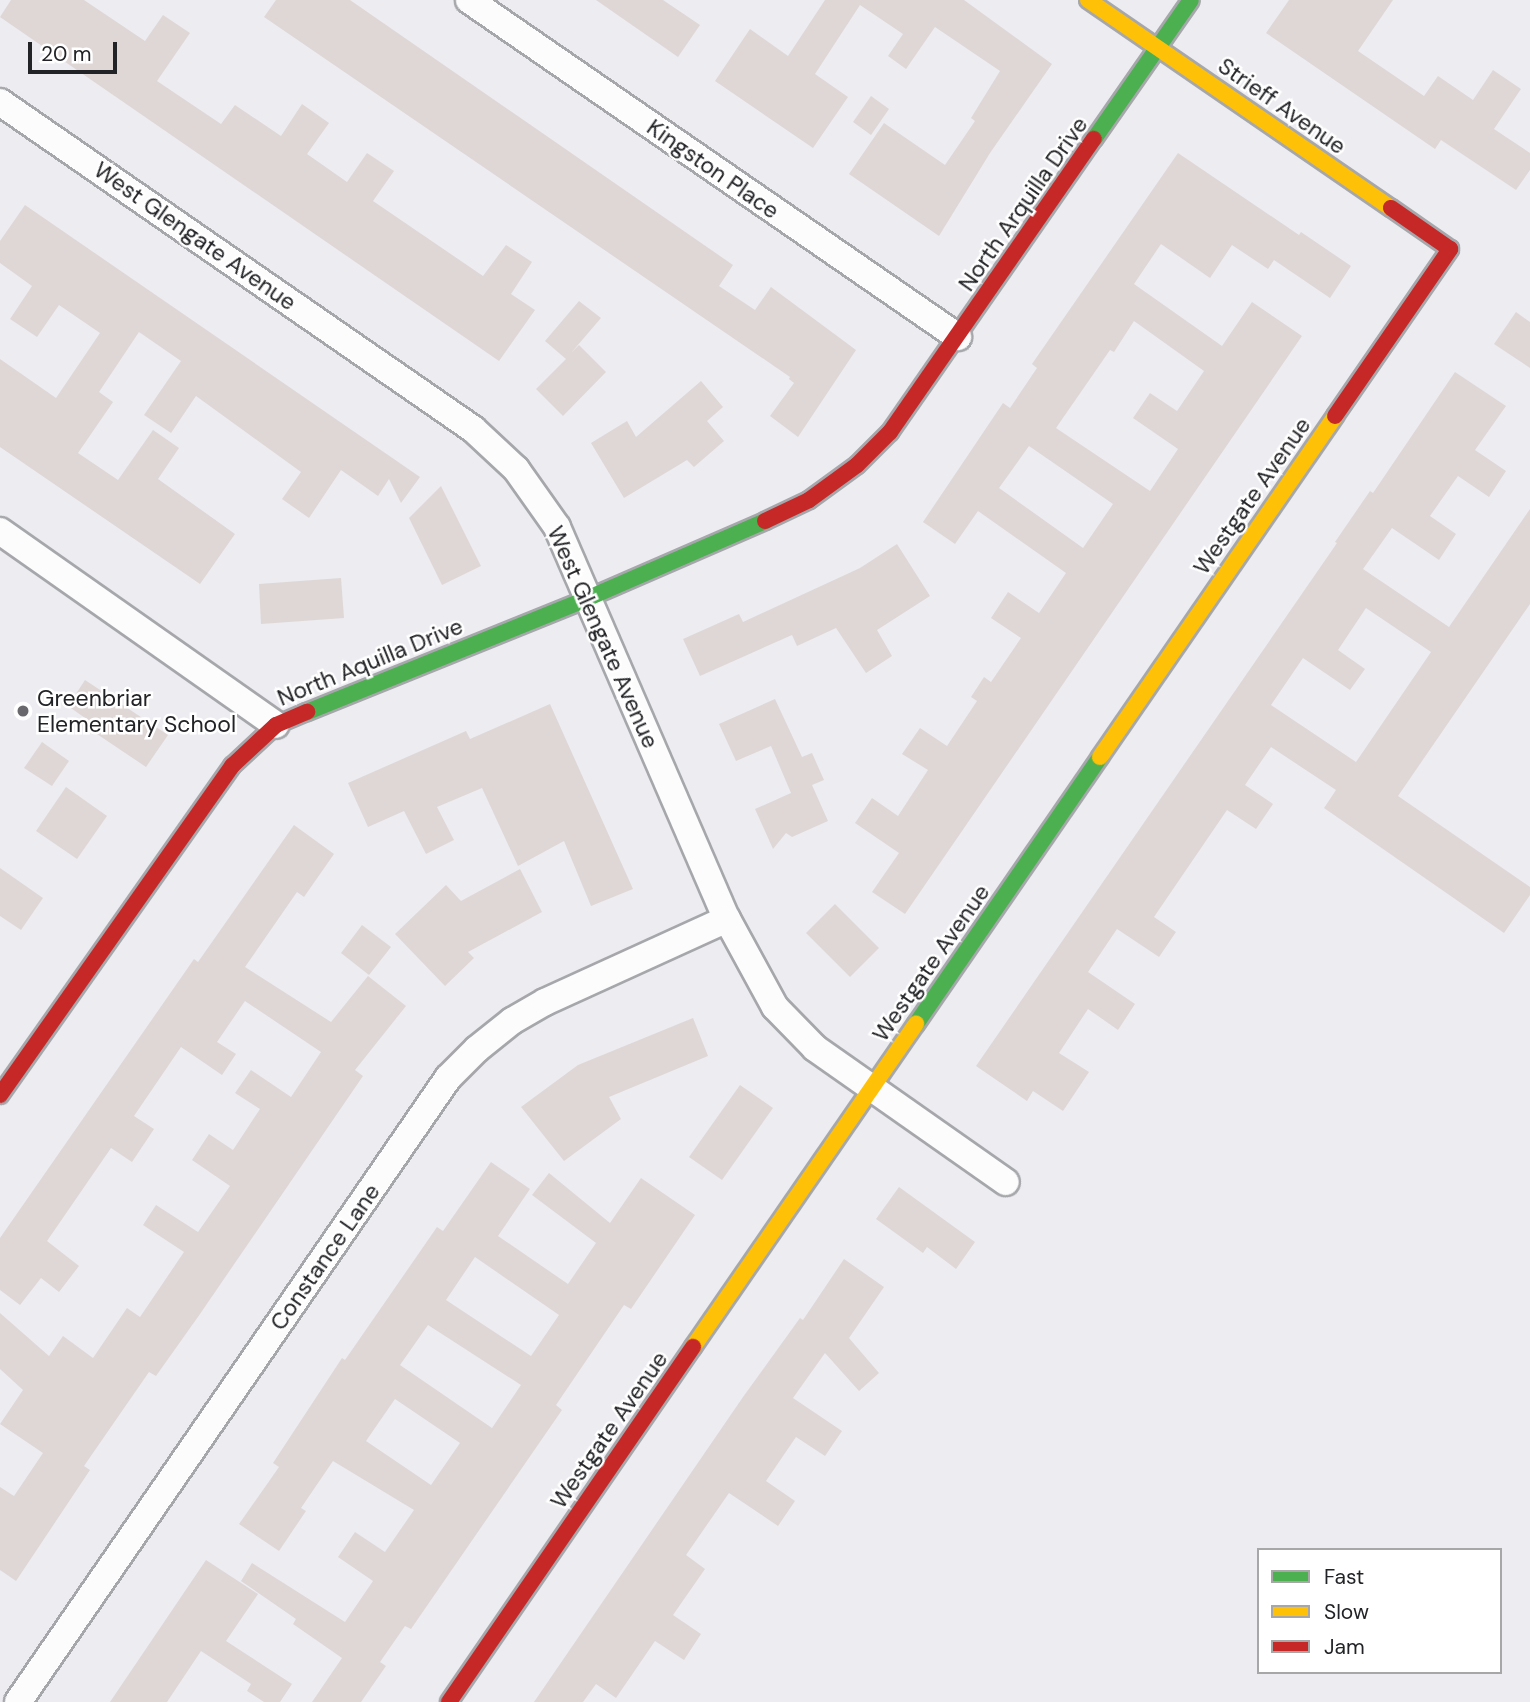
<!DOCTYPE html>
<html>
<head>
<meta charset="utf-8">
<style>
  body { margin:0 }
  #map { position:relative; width:1530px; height:1702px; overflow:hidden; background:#ececf1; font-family:"DM Sans",sans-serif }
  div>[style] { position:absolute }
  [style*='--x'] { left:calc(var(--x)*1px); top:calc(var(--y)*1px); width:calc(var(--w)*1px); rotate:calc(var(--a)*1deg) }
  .building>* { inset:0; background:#dfd7d6 }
  .roads { filter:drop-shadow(2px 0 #a6a7ab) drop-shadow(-2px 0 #a6a7ab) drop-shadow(0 2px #a6a7ab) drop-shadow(0 -2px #a6a7ab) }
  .street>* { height:26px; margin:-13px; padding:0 13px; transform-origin:13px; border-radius:13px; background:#fcfcfd }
  .fast>* { height:16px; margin:-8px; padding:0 8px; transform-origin:8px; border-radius:8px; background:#4caf50 }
  .slow>* { height:16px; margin:-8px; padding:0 8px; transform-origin:8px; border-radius:8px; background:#ffc107 }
  .jam>* { height:16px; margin:-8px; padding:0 8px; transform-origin:8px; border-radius:8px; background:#c62828 }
  .dots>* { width:19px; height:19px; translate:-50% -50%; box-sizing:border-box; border:4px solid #fff; border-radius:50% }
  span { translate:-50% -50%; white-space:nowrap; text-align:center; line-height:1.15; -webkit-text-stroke:5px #fff; paint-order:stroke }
  .street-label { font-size:23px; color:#222326 }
  .poi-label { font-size:23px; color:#222326 }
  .left { translate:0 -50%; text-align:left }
  .legend { position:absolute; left:1257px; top:1548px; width:245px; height:126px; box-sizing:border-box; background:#fff; border:2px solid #a7a7a8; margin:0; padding:9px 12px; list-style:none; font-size:21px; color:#222326 }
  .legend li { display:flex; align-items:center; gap:14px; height:35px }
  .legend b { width:35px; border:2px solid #a7a7a8 }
  .scale { position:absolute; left:28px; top:42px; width:89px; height:32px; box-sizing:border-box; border:4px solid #222326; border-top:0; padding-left:9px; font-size:21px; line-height:24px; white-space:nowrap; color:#222326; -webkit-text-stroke:5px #fff; paint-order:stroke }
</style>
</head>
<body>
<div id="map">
  <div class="building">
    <i style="clip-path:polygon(11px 0,84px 0,145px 41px,163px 15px,190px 33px,157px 81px,221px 124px,235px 105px,281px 136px,302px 104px,329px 123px,307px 154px,347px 182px,367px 153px,394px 171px,373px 201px,483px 276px,506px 245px,532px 262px,511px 294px,535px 310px,499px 361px,0 17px)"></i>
    <i style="clip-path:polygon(276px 0,350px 0,733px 265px,719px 286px,755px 310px,771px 287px,856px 350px,798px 437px,770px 416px,794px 383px,789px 379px,790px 377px,264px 17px)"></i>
    <i style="clip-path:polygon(596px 0,663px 0,700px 25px,678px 57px)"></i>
    <i style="clip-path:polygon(825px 0,964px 0,1052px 64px,990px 153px,939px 236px,849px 174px,884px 123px,945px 165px,975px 121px,971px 118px,1000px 71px,935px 27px,906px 69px,888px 56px,903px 34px,860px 5px,815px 74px,848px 97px,813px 148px,715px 81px,750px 29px,788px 56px)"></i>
    <i style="clip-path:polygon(1289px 0,1393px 0,1358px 51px,1424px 96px,1438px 76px,1473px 100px,1493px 70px,1521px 89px,1494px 129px,1530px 153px,1530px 170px,1516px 190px,1441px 140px,1435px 149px,1266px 33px)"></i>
    <i style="clip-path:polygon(871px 96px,889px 109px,871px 135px,853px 122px)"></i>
    <i style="clip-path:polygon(evenodd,1178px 153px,1299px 235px,1301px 232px,1351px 266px,1330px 298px,1274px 260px,1268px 269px,1232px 245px,1210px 278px,1161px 244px,1134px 284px,1222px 346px,1252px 302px,1302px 336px,905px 914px,872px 892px,899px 853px,855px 823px,872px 798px,898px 816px,928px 770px,902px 754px,920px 728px,947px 746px,977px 701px,971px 697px,984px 677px,991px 682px,1021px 638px,991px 618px,1008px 592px,1039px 613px,1066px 573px,978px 511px,955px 544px,923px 522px,1003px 403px,1010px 408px,1037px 368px,1032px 364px,1178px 153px,1134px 321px,1204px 371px,1177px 411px,1150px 393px,1133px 418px,1178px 449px,1150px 491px,1056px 428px,1110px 350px,1114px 352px,1134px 321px,1178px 153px,1029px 446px,1113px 504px,1083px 548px,999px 488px,1029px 446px)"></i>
    <i style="clip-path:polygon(25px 205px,420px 477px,401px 503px,389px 479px,378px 496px,341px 470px,309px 518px,282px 499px,301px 472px,196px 396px,171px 433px,144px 415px,181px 361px,139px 332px,99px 392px,113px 402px,78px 453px,118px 480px,153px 430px,179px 448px,158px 479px,235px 534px,200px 584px,0 447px,0 359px,56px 398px,100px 333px,59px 305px,37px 337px,10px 319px,32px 286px,0 263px,0 241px)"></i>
    <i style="clip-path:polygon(579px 301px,601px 318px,571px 353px,579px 345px,606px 372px,563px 416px,536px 389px,566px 359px,545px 341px)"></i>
    <i style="clip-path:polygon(1516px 312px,1530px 322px,1530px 368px,1494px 344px)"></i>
    <i style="clip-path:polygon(evenodd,1455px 372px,1506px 406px,1475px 450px,1506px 471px,1489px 497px,1458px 476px,1430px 516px,1456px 534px,1439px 560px,1392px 528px,1363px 569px,1449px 627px,1530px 509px,1530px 604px,1398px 796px,1530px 887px,1530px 895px,1504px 933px,1324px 808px,1336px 790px,1271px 747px,1245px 785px,1273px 804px,1256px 829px,1227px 810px,1154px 917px,1176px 932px,1159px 957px,1117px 929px,1088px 972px,1135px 1004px,1118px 1030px,1088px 1009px,1059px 1053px,1089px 1072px,1063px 1111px,1033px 1091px,1027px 1101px,976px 1066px,1337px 543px,1335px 542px,1370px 491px,1373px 493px,1455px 372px,1366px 608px,1431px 652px,1356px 762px,1271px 705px,1303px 658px,1350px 690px,1365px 669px,1338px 650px,1366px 608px)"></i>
    <i style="clip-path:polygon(701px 381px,723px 407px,707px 421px,724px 441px,694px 467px,687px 460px,624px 498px,591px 443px,627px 421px,636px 437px)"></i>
    <i style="clip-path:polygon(441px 486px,481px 566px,442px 585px,409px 518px)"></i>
    <i style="clip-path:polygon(897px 544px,930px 596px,877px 630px,892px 656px,866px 673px,836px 628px,797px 646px,792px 635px,700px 676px,683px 639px,739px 614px,743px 622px,860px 568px)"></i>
    <i style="clip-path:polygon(341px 578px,344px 618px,261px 624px,259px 584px)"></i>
    <i style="clip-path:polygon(85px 680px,168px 735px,146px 767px,91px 730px,95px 725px,68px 706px)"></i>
    <i style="clip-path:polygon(775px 699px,802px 757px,812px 753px,824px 780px,812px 785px,828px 821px,792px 837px,786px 833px,773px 849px,755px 809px,791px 793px,771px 746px,736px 761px,719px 724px)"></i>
    <i style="clip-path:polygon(550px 704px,633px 889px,591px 906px,564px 841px,518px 866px,482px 788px,437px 807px,454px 840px,426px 854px,404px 811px,368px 827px,348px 783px,466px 731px,470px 739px)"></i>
    <i style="clip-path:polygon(42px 742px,69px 761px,52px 786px,24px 768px)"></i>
    <i style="clip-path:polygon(66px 787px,107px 816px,77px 859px,36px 831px)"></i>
    <i style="clip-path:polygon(294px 825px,334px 854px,304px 897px,297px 892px,245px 967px,331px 1022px,368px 976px,406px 1006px,355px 1070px,363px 1076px,200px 1314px,156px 1376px,149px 1372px,84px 1466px,90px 1470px,16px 1581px,0 1570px,0 1487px,14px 1496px,43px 1453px,0 1424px,23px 1390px,0 1369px,0 1313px,49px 1356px,63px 1336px,93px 1358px,127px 1308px,140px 1317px,184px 1252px,143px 1225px,156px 1205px,198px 1232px,230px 1186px,192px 1160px,209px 1134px,233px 1150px,260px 1109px,235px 1093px,251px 1070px,291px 1097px,321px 1052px,245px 1001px,217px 1042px,236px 1054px,222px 1075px,181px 1047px,134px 1116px,154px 1129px,132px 1162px,111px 1148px,47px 1241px,79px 1266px,59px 1292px,41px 1278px,20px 1305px,0 1290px,0 1238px,194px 959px,198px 962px)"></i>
    <i style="clip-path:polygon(0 868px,43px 898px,21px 930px,0 916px)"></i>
    <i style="clip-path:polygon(520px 869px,542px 912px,468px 952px,474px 958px,445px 986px,395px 934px,446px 885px,461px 901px)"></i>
    <i style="clip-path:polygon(835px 904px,879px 948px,850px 977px,806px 933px)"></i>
    <i style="clip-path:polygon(362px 925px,391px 947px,369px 975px,341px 953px)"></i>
    <i style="clip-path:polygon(693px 1018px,708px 1056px,609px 1097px,621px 1119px,564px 1161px,521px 1107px,578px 1065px)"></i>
    <i style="clip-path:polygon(740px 1085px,773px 1108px,722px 1180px,689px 1157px)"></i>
    <i style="clip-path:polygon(evenodd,491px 1162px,530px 1189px,498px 1236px,568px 1284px,596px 1243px,532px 1195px,549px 1173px,610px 1223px,641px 1178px,695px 1215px,631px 1309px,624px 1305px,556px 1405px,562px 1410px,411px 1629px,405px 1626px,380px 1662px,386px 1666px,361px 1702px,312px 1702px,342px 1658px,293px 1624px,296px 1619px,241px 1581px,252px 1563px,345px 1622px,373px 1581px,338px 1557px,355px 1532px,385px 1552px,414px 1510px,333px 1461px,301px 1508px,306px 1511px,279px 1551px,239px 1524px,279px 1467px,273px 1463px,342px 1358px,345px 1360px,437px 1227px,443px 1231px,491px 1162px,475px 1257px,559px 1315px,531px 1356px,446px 1300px,475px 1257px,491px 1162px,428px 1325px,521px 1385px,492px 1428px,400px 1365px,428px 1325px,491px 1162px,395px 1399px,460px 1443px,431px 1485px,366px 1441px,395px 1399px)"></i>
    <i style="clip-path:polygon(899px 1187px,975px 1242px,956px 1269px,927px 1247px,923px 1253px,876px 1219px)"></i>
    <i style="clip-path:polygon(844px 1259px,884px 1287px,849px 1338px,879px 1373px,859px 1391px,825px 1353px,793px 1398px,842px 1431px,825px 1456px,796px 1437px,766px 1481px,795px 1501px,778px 1526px,729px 1493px,686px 1555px,705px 1569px,673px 1615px,701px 1634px,684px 1660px,655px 1641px,616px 1698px,596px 1684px,583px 1702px,534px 1702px,743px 1397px,800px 1318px,803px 1320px)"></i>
    <i style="clip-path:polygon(206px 1560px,258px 1594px,226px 1641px,292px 1684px,280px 1702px,264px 1702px,247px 1691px,251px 1684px,201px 1651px,167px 1702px,110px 1702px)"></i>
  </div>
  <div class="roads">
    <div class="street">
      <i style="--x:469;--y:0;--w:594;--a:34.57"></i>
      <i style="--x:0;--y:102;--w:575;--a:34.66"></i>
      <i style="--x:473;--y:429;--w:59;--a:42.9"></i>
      <i style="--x:516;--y:469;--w:71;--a:54.7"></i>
      <i style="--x:557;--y:527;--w:427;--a:66.6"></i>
      <i style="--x:727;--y:919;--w:100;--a:61.4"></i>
      <i style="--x:775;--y:1007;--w:57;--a:45.7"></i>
      <i style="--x:815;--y:1048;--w:233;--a:35.1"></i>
      <i style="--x:0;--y:531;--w:337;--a:35.1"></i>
      <i style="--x:18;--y:1702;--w:758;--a:-55.43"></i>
      <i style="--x:448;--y:1078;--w:41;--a:-45"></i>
      <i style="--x:477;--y:1049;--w:45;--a:-38.7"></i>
      <i style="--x:512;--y:1021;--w:38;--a:-30"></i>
      <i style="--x:545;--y:1002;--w:200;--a:-24.5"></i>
    </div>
    <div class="fast">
      <i style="--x:1094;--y:139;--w:169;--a:-55.1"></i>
      <i style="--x:307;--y:712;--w:301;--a:-22"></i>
      <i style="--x:586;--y:599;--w:195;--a:-23.5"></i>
      <i style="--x:916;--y:1024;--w:324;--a:-55.4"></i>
    </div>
    <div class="slow">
      <i style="--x:1088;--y:0;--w:368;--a:34.5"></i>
      <i style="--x:1100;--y:757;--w:414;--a:-55.4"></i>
      <i style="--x:693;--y:1347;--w:393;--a:-55.4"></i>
    </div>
    <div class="jam">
      <i style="--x:1335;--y:416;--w:203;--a:-55.4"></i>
      <i style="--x:1450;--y:249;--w:72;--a:-145.2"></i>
      <i style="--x:765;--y:521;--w:49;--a:-25.5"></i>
      <i style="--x:809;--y:500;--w:59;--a:-36.1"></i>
      <i style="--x:857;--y:465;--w:47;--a:-45"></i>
      <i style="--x:890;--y:432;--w:357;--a:-55.2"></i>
      <i style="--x:0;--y:1095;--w:403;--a:-54.8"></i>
      <i style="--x:232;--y:766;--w:60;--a:-43"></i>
      <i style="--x:276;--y:725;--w:34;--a:-23"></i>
      <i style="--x:449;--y:1702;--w:431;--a:-55.5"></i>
    </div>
  </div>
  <div class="dots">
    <i style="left:23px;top:711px;background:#69696d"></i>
  </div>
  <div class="street-label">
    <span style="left:1282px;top:106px;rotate:35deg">Strieff Avenue</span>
    <span style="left:713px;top:169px;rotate:35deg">Kingston Place</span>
    <span style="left:1023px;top:204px;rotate:-55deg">North Arquilla Drive</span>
    <span style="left:195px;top:236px;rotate:35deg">West Glengate Avenue</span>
    <span style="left:1252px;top:496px;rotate:-55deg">Westgate Avenue</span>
    <span style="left:603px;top:637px;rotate:66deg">West Glengate Avenue</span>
    <span style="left:370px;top:662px;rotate:-22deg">North Aquilla Drive</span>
    <span style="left:931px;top:963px;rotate:-55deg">Westgate Avenue</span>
    <span style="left:325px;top:1257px;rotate:-55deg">Constance Lane</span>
    <span style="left:609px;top:1430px;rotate:-55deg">Westgate Avenue</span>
  </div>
  <div class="poi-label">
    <span class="left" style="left:37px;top:711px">Greenbriar<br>Elementary School</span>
  </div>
  <ul class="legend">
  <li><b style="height:9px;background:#4caf50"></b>Fast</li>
  <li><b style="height:9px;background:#ffc107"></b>Slow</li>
  <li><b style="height:9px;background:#c62828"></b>Jam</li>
  </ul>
  <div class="scale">20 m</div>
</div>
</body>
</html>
